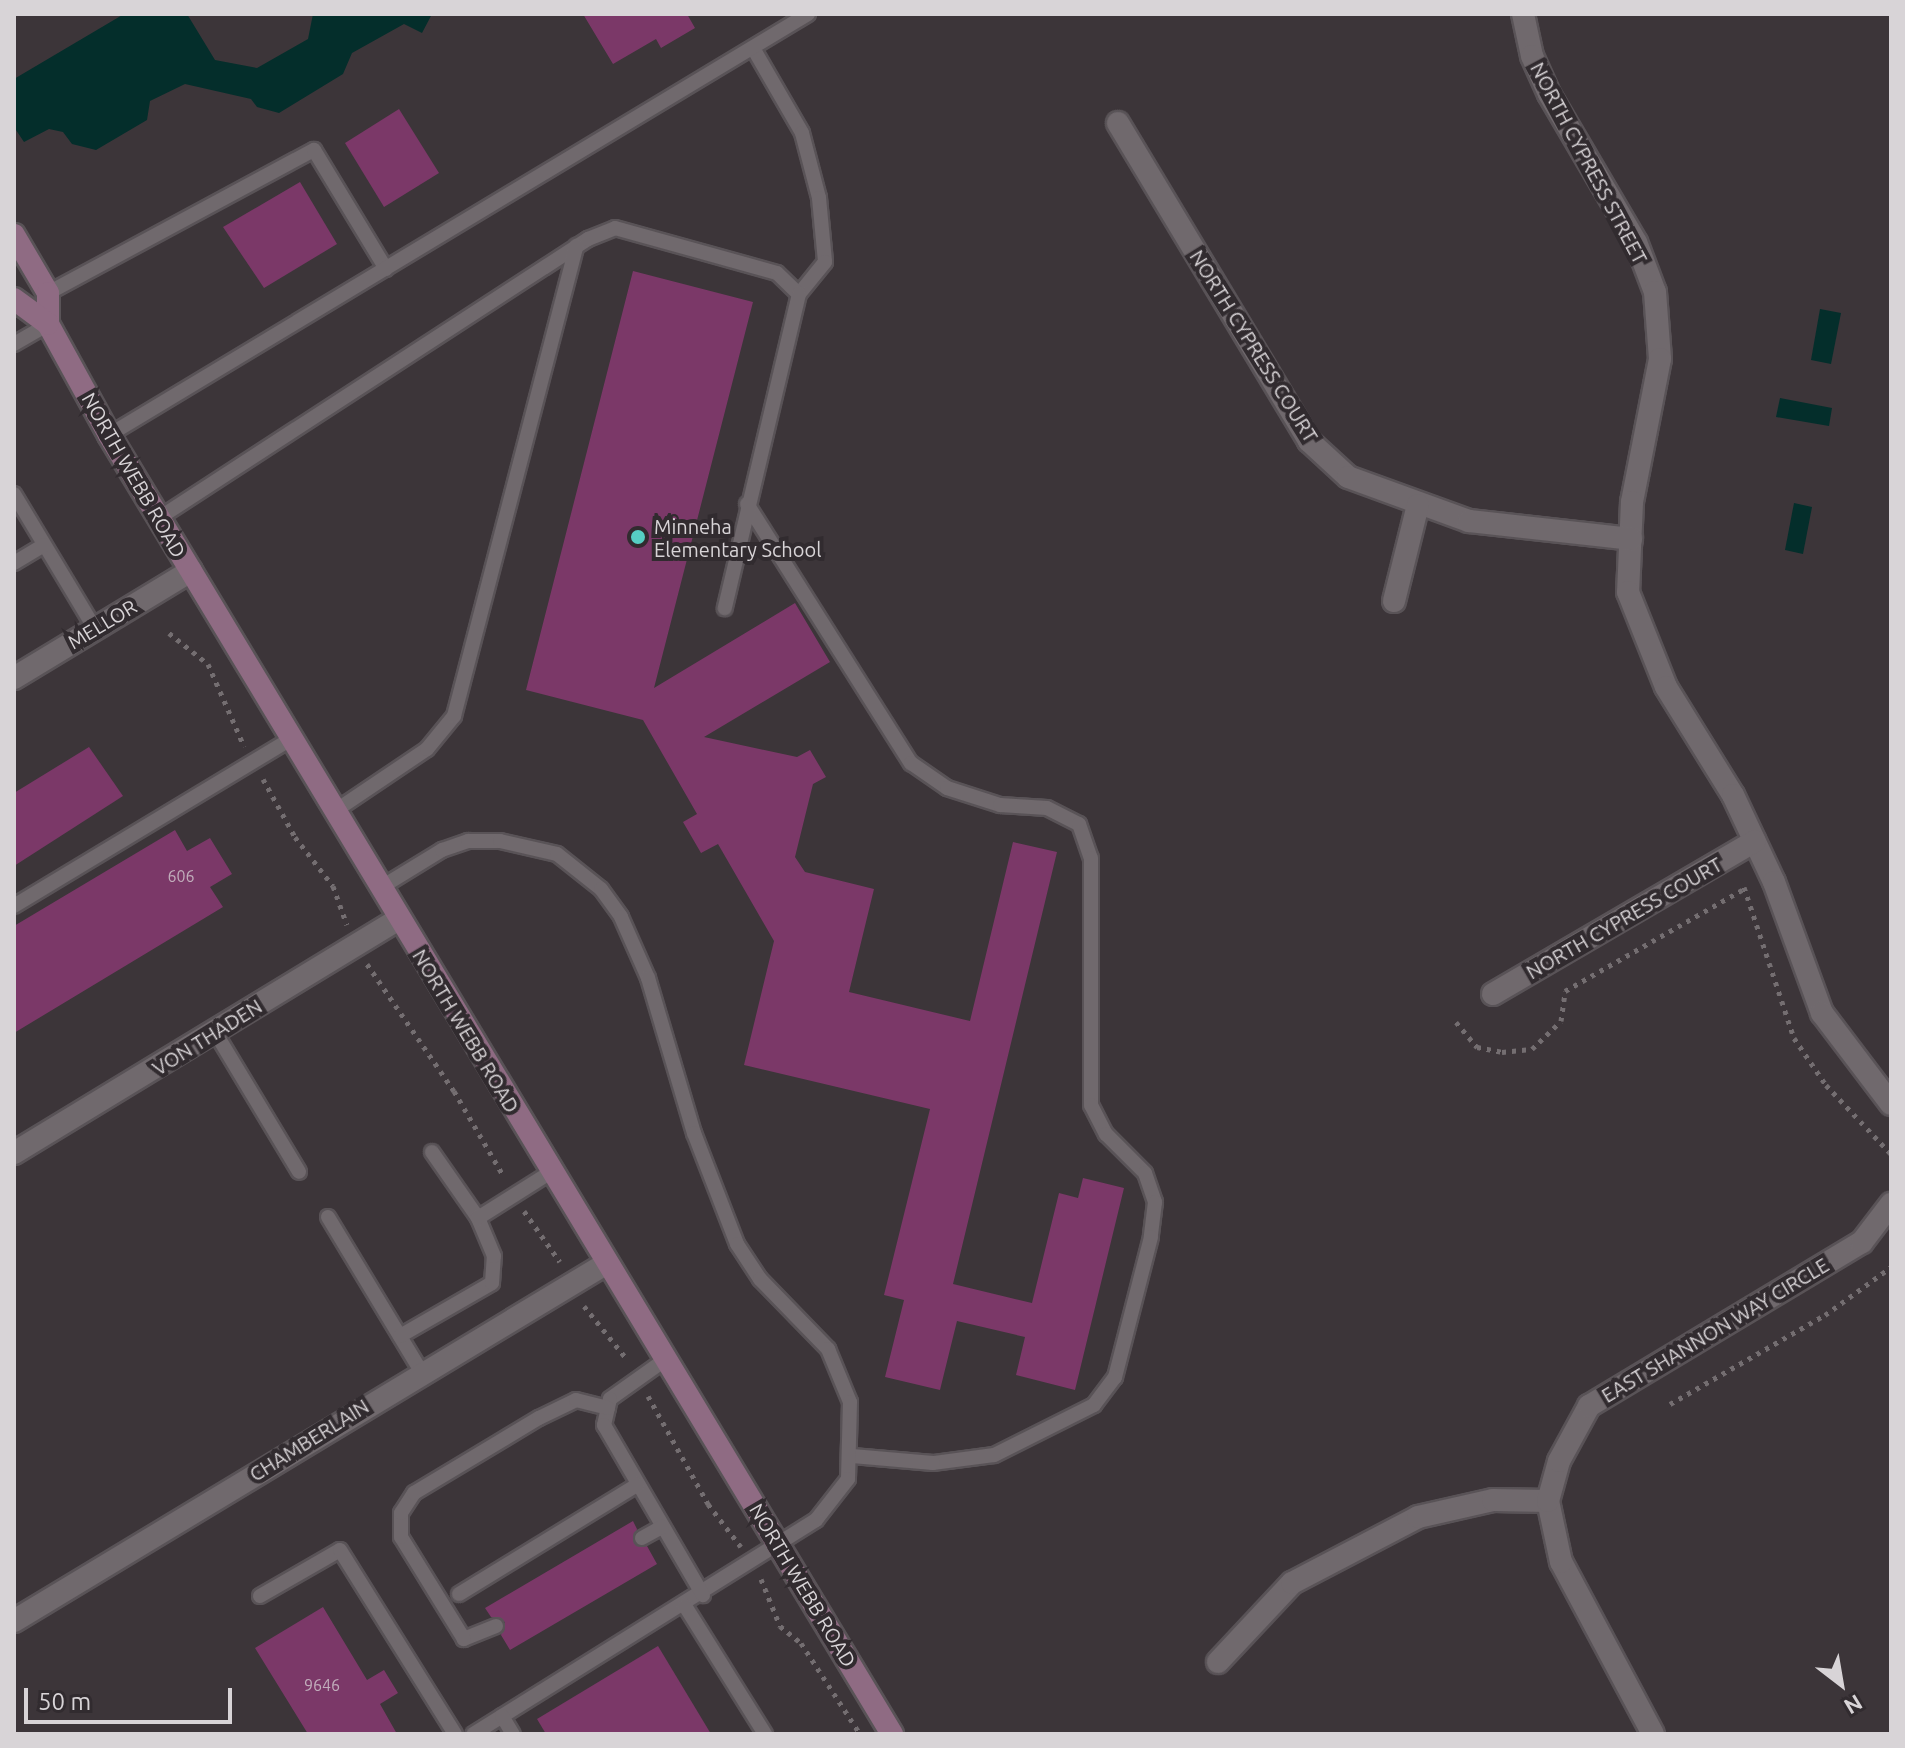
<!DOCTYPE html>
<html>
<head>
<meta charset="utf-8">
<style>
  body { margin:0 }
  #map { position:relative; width:1905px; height:1748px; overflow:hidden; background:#3c3539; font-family:Ubuntu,sans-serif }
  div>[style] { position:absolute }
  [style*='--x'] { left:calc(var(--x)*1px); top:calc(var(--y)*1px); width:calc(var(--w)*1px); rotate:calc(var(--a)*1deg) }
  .water>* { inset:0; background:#042e2b }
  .building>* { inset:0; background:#7b3868 }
  .path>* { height:5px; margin-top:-2.5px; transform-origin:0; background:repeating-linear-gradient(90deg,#746e71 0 4px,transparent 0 10px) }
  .roads { filter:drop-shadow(2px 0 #595357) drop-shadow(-2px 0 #595357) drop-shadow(0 2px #595357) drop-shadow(0 -2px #595357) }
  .service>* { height:14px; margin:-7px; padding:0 7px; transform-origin:7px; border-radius:7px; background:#70696d }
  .minor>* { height:22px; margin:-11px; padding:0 11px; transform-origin:11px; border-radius:11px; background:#70696d }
  .secondary>* { height:22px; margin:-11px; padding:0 11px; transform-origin:11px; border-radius:11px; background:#8f6b83 }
  .dots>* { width:22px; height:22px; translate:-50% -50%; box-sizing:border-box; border:4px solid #312b2f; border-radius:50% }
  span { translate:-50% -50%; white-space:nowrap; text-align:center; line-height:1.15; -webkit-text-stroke:8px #312b2f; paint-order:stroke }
  .number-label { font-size:16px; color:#c1adbb }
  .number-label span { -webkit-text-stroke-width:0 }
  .street-label { font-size:20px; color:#d8d4d7 }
  .poi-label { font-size:20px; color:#d8d4d7 }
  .left { translate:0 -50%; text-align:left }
  .frame { position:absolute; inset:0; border:16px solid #d8d4d7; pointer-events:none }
  .north { position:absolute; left:1801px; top:1644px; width:80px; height:80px; -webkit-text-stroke:6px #312b2f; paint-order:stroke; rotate:149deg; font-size:22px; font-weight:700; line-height:32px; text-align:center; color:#d8d4d7 }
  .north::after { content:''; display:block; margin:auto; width:28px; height:36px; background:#d8d4d7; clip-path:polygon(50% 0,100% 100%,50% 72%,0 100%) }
  .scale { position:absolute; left:24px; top:1688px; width:208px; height:36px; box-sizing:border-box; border:4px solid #d8d4d7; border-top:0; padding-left:10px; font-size:24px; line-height:28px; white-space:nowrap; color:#d8d4d7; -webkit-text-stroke:6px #312b2f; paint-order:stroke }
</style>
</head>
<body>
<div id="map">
  <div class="water">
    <i style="clip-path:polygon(124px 14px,187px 14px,215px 60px,257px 68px,308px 39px,313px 14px,432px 14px,422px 33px,404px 24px,352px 53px,343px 74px,279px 113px,257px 107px,251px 99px,185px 84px,150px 101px,147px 120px,96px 150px,72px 144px,63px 132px,49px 129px,24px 142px,14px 127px,14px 79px)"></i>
    <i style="clip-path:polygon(1820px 309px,1841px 313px,1831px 364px,1811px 360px)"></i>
    <i style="clip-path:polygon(1780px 398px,1832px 408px,1829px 426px,1776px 417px)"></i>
    <i style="clip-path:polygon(1794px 503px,1812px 507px,1803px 554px,1785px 550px)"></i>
  </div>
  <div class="building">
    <i style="clip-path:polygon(583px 14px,687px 14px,695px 28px,661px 48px,656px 39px,613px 64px)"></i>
    <i style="clip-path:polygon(399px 109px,439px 173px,384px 207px,345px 143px)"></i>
    <i style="clip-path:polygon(300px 182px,337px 244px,264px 288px,223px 227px)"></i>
    <i style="clip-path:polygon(633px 271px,753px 302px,654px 688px,795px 603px,830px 662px,704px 737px,797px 757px,810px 750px,826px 777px,813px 784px,795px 857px,805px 872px,874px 889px,849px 992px,970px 1021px,1013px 842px,1057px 852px,953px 1284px,1032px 1303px,1059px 1193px,1078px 1198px,1083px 1178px,1124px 1188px,1075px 1390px,1016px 1375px,1025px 1337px,957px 1321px,940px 1390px,885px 1377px,904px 1300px,884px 1295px,930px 1109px,744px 1065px,774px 941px,718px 844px,701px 853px,683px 822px,697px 814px,643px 720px,526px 690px)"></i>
    <i style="clip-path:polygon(89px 747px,123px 796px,14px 866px,14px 793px)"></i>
    <i style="clip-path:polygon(175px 830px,187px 851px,210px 838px,232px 874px,210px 887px,223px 907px,14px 1033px,14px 926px)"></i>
    <i style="clip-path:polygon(633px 1521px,637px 1529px,634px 1543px,647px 1546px,657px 1564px,510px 1650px,501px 1635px,505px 1622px,491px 1617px,485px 1608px)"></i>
    <i style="clip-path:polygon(323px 1607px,367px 1680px,384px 1670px,398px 1693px,380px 1704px,397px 1734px,308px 1734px,255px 1648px)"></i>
    <i style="clip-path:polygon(658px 1646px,711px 1734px,546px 1734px,537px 1719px)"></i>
  </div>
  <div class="path">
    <i style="--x:169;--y:633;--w:50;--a:38.5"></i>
    <i style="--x:208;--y:664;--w:90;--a:66.3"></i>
    <i style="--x:263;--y:779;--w:66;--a:61.1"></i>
    <i style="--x:295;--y:837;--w:62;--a:52.2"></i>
    <i style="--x:333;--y:886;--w:41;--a:70.3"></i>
    <i style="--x:1744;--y:887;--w:159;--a:71.7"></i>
    <i style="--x:1794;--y:1038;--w:57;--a:55.8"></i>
    <i style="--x:1826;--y:1085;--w:95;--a:46.7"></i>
    <i style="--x:367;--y:964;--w:154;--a:55.6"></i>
    <i style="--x:454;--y:1091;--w:99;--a:59.8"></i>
    <i style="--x:1456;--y:1022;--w:33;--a:50"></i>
    <i style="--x:1477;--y:1047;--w:25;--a:11"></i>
    <i style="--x:1502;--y:1052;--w:30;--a:-6"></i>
    <i style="--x:1532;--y:1049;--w:40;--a:-44"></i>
    <i style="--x:1561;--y:1021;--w:30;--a:-82"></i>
    <i style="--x:1565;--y:991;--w:206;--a:-29.7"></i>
    <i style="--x:524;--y:1211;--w:62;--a:54.8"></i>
    <i style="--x:584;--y:1306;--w:67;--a:51.1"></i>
    <i style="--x:648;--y:1396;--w:124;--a:60.9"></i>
    <i style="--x:708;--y:1504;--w:54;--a:52.5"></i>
    <i style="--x:1670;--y:1404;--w:179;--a:-29.9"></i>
    <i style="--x:1825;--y:1315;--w:82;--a:-36"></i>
    <i style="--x:761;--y:1579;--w:51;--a:68"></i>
    <i style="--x:780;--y:1626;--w:27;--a:39"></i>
    <i style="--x:801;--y:1643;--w:108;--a:57"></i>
  </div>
  <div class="roads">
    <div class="service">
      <i style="--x:753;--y:48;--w:98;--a:60"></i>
      <i style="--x:802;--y:133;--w:67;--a:75.3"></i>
      <i style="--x:819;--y:198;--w:64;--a:84.6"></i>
      <i style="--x:825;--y:262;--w:41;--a:129.1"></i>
      <i style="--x:48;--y:293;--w:302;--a:-28.3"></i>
      <i style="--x:314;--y:150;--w:139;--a:58.8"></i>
      <i style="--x:14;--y:344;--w:39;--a:-30"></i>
      <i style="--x:109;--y:435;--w:816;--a:-31.06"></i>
      <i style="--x:14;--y:494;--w:157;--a:59"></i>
      <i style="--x:747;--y:504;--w:307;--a:57.7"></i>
      <i style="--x:911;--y:763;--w:44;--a:34.8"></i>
      <i style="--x:947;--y:788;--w:56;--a:17.8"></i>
      <i style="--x:1000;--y:805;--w:47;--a:3.7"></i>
      <i style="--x:1047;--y:808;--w:36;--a:27"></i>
      <i style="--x:1079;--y:824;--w:36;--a:71"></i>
      <i style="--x:1091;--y:858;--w:247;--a:90"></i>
      <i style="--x:1091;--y:1105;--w:33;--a:63"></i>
      <i style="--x:1106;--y:1134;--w:55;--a:45"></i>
      <i style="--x:1145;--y:1173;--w:31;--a:71"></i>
      <i style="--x:1155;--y:1202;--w:35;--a:97"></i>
      <i style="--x:1151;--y:1237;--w:145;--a:104.4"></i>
      <i style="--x:1115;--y:1377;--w:35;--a:127"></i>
      <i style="--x:1094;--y:1405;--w:112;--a:153.4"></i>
      <i style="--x:994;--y:1455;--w:62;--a:172.5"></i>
      <i style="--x:933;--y:1463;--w:81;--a:-175.1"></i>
      <i style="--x:159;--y:518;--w:512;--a:-33.04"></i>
      <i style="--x:588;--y:239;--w:29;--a:-22"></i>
      <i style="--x:615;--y:228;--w:168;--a:15.5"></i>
      <i style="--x:777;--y:273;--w:30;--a:44"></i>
      <i style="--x:799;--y:294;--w:323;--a:103.3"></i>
      <i style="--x:14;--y:563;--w:35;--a:-31"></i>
      <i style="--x:335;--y:811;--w:111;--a:-34"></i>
      <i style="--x:427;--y:749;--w:43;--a:-50.7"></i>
      <i style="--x:454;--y:716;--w:486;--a:-75.4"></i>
      <i style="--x:380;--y:888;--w:73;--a:-31.5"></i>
      <i style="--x:442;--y:850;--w:28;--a:-19"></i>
      <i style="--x:468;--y:841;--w:32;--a:0"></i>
      <i style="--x:500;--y:841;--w:58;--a:12.8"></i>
      <i style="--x:557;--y:854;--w:56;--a:38.5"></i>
      <i style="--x:601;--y:889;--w:34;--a:54"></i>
      <i style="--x:621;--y:917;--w:67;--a:66.1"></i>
      <i style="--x:648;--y:978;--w:162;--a:73.5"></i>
      <i style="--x:694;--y:1133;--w:119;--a:68.8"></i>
      <i style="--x:737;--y:1244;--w:42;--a:56.7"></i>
      <i style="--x:760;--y:1279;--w:98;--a:45.8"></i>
      <i style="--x:828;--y:1349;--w:57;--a:67.5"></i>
      <i style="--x:850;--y:1402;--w:77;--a:91.5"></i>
      <i style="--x:848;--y:1479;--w:52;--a:128"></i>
      <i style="--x:816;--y:1520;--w:404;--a:148"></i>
      <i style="--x:14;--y:906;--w:323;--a:-31.1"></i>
      <i style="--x:215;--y:1032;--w:163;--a:59"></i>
      <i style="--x:432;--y:1152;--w:80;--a:55.1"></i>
      <i style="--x:328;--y:1217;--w:180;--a:58.9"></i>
      <i style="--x:400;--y:1336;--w:106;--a:-29.9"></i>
      <i style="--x:492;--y:1283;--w:27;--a:-86"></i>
      <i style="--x:494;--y:1256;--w:41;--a:-112.8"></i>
      <i style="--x:478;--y:1218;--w:86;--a:-32.2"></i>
      <i style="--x:666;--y:1359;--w:69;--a:144.5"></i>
      <i style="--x:610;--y:1399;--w:27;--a:103"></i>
      <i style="--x:604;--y:1425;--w:197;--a:59.8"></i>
      <i style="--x:642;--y:1538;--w:23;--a:-29"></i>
      <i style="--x:459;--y:1594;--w:209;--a:-31.5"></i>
      <i style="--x:260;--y:1596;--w:92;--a:-29.9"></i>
      <i style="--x:340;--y:1550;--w:217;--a:58"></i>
      <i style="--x:685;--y:1606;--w:151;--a:58"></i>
      <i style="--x:496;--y:1626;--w:35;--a:158"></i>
      <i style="--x:464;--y:1639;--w:120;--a:-121.7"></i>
      <i style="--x:401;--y:1537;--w:24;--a:-90"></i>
      <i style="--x:401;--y:1513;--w:24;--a:-57"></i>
      <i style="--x:414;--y:1493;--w:146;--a:-31"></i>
      <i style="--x:539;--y:1418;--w:41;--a:-25.9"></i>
      <i style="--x:576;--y:1400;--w:33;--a:14"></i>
      <i style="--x:502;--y:1716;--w:21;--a:59"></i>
    </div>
    <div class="minor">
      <i style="--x:1523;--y:14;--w:43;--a:77.9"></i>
      <i style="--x:1532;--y:56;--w:42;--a:65.9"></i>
      <i style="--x:1549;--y:94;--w:172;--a:59.6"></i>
      <i style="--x:1636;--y:242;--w:53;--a:69.2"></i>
      <i style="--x:1655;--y:292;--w:67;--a:85.7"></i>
      <i style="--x:1660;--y:359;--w:146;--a:101.1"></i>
      <i style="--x:1632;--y:502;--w:90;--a:92.5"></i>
      <i style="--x:1628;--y:592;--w:102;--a:68.2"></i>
      <i style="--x:1666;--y:687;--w:127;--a:58.2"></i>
      <i style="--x:1733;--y:795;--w:96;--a:64.8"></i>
      <i style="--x:1774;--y:882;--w:140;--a:69.9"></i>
      <i style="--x:1822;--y:1013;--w:114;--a:52.8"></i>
      <i style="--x:1118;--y:123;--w:371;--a:59"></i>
      <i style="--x:1309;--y:441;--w:53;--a:42.7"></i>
      <i style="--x:1348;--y:477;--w:129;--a:20"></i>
      <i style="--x:1469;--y:521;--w:163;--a:6.3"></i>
      <i style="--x:1394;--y:601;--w:99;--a:-76"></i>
      <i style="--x:14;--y:678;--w:207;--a:-31.2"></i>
      <i style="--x:1493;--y:994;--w:303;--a:-30.3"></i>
      <i style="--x:14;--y:1153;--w:451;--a:-31.3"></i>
      <i style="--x:14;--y:1621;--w:693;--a:-31.12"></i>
      <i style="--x:1218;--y:1662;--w:108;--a:-46.9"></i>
      <i style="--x:1292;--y:1583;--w:142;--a:-27.6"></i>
      <i style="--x:1418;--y:1517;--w:77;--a:-12.8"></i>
      <i style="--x:1493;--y:1500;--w:55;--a:1"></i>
      <i style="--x:1653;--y:1734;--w:195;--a:-118.1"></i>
      <i style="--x:1561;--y:1562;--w:62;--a:-102"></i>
      <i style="--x:1548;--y:1501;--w:41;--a:-74.6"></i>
      <i style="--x:1559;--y:1461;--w:63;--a:-61.4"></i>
      <i style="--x:1589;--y:1406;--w:318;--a:-31"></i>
      <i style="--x:1862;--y:1242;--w:48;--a:-52.7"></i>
    </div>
    <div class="secondary">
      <i style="--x:14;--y:235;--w:67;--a:59.6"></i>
      <i style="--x:48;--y:293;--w:31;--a:90"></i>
      <i style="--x:48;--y:324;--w:127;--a:61.2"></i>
      <i style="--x:109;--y:435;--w:1517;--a:58.92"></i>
      <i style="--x:14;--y:299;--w:42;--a:36.3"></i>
    </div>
  </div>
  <div class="dots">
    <i style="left:638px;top:537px;background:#56cec3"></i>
  </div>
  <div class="number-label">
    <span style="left:181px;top:876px">606</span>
    <span style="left:322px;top:1685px">9646</span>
  </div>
  <div class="street-label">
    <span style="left:1589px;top:163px;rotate:62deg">NORTH CYPRESS STREET</span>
    <span style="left:1254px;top:346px;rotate:58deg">NORTH CYPRESS COURT</span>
    <span style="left:134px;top:475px;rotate:60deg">NORTH WEBB ROAD</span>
    <span style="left:102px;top:624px;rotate:-31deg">MELLOR</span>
    <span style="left:1624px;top:918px;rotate:-30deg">NORTH CYPRESS COURT</span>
    <span style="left:466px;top:1031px;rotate:59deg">NORTH WEBB ROAD</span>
    <span style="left:207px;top:1037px;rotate:-32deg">VON THADEN</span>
    <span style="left:1715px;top:1330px;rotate:-31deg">EAST SHANNON WAY CIRCLE</span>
    <span style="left:309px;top:1440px;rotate:-32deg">CHAMBERLAIN</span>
    <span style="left:803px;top:1585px;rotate:59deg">NORTH WEBB ROAD</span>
  </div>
  <div class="poi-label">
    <span class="left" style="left:654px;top:538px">Minneha<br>Elementary School</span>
  </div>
  <div class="frame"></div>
  <div class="north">N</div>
  <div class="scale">50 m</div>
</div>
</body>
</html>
